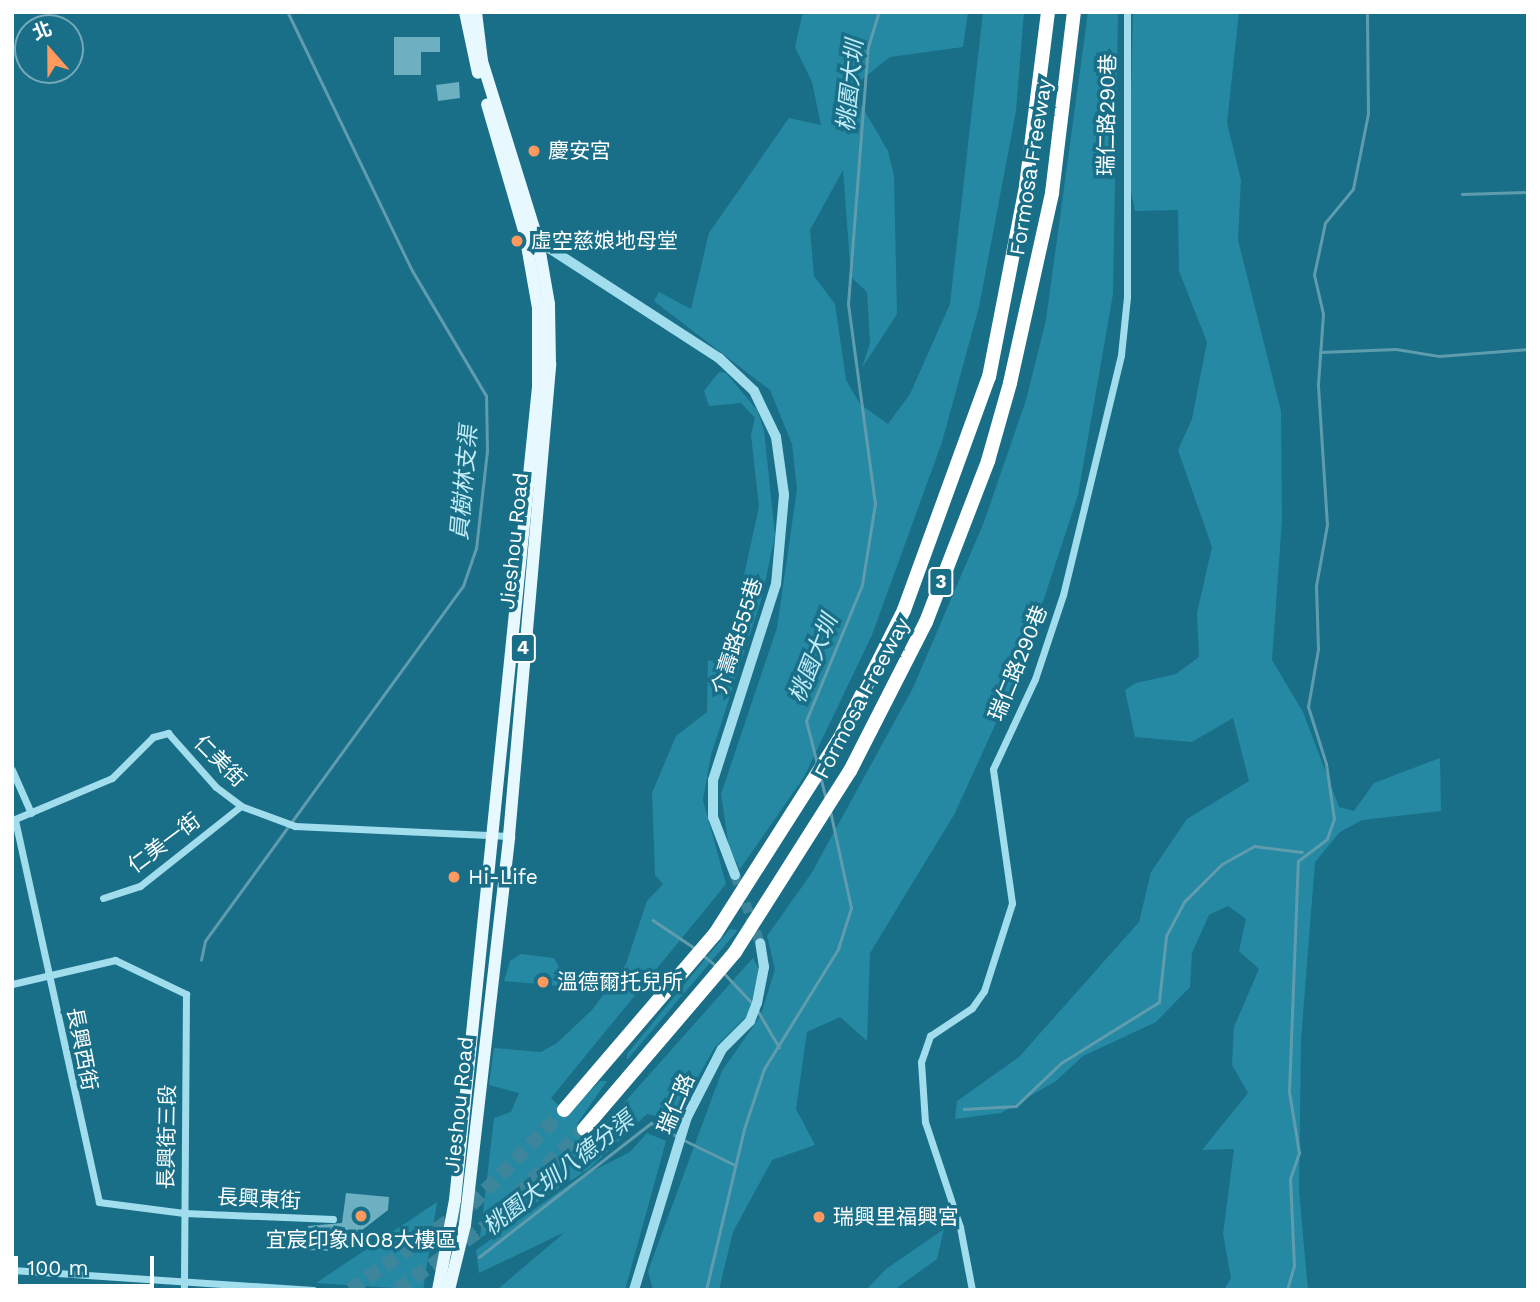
<!DOCTYPE html>
<html>
<head>
<meta charset="utf-8">
<style>
  body { margin:0 }
  #map { position:relative; width:1540px; height:1302px; overflow:hidden; background:#196f88; font-family:"Work Sans","Noto Sans TC",sans-serif }
  div>[style] { position:absolute }
  [style*='--x'] { left:calc(var(--x)*1px); top:calc(var(--y)*1px); width:calc(var(--w)*1px); rotate:calc(var(--a)*1deg) }
  .green>* { inset:0; background:#2589a3 }
  .stream>* { height:2.5px; margin:-1.25px; padding:0 1.25px; transform-origin:1.25px; border-radius:1.25px; background:#5f9cad }
  .building>* { inset:0; background:#6db0c2 }
  .tertiary-tunnel>* { height:10px; margin-top:-5px; transform-origin:0; background:repeating-linear-gradient(90deg,#3c859a 0 10px,transparent 0 15px) }
  .motorway-tunnel>* { height:14px; margin-top:-7px; transform-origin:0; background:repeating-linear-gradient(90deg,#3c859a 0 14px,transparent 0 21px) }
  .minor>* { height:7px; margin:-3.5px; padding:0 3.5px; transform-origin:3.5px; border-radius:3.5px; background:#a1dded }
  .tertiary>* { height:10px; margin:-5px; padding:0 5px; transform-origin:5px; border-radius:5px; background:#a1dded }
  .primary>* { height:12px; margin:-6px; padding:0 6px; transform-origin:6px; border-radius:6px; background:#e7f9ff }
  .motorway>* { height:14px; margin:-7px; padding:0 7px; transform-origin:7px; border-radius:7px; background:#fff }
  .dots>* { width:19px; height:19px; translate:-50% -50%; box-sizing:border-box; border:4px solid #196f88; border-radius:50% }
  span { translate:-50% -50%; white-space:nowrap; text-align:center; line-height:1.15; -webkit-text-stroke:7px #196f88; paint-order:stroke }
  .shield-label span { padding:2px 5px; background:#196f88; border:2px solid; border-radius:5px; -webkit-text-stroke-width:0 }
  .shield-label { font-size:19px; color:#fff; font-weight:700 }
  .street-label { font-size:21px; color:#fff }
  .poi-label { font-size:21px; color:#fff }
  .left { translate:0 -50%; text-align:left }
  .water-label { font-size:23px; color:#c2ecf7; font-style:italic }
  .frame { position:absolute; inset:0; border:14px solid #fff; pointer-events:none }
  .north { position:absolute; left:14px; top:14px; width:70px; height:70px; box-sizing:border-box; background:#196f88; border:2px solid #75a9b8; border-radius:50%; rotate:339deg; font-size:19px; font-weight:700; line-height:28px; text-align:center; color:#fff }
  .north::after { content:''; display:block; margin:auto; width:24px; height:32px; background:#ff995d; clip-path:polygon(50% 0,100% 100%,50% 72%,0 100%) }
  .scale { position:absolute; left:14px; top:1256px; width:140px; height:32px; box-sizing:border-box; border:4px solid #fff; border-top:0; padding-left:9px; font-size:21px; line-height:24px; white-space:nowrap; color:#fff; -webkit-text-stroke:5px #196f88; paint-order:stroke }
</style>
</head>
<body>
<div id="map">
  <div class="green">
    <i style="clip-path:polygon(803px 12px,968px 12px,963px 47px,890px 57px,851px 88px,888px 151px,894px 176px,897px 314px,862px 368px,870px 343px,867px 292px,851px 277px,843px 170px,810px 230px,814px 276px,835px 304px,846px 380px,860px 404px,888px 424px,910px 394px,950px 304px,983px 12px,1024px 12px,1016px 111px,979px 307px,942px 442px,872px 635px,804px 777px,740px 869px,729px 848px,721px 794px,777px 628px,797px 489px,792px 444px,770px 390px,654px 301px,659px 292px,691px 309px,709px 233px,789px 118px,821px 125px,812px 82px,795px 47px)"></i>
    <i style="clip-path:polygon(1088px 12px,1118px 12px,1113px 294px,1078px 495px,1022px 666px,955px 813px,870px 953px,867px 1041px,840px 1017px,807px 1032px,796px 1109px,815px 1145px,772px 1160px,733px 1232px,719px 1290px,653px 1290px,648px 1271px,722px 1071px,761px 1015px,775px 969px,767px 936px,811px 874px,913px 688px,984px 522px,1026px 400px,1046px 320px)"></i>
    <i style="clip-path:polygon(1133px 12px,1239px 12px,1227px 123px,1241px 180px,1238px 240px,1281px 411px,1282px 520px,1272px 660px,1303px 712px,1339px 807px,1354px 811px,1374px 783px,1440px 758px,1441px 811px,1362px 820px,1340px 832px,1315px 862px,1301px 1040px,1299px 1191px,1308px 1290px,1224px 1290px,1231px 1278px,1223px 1234px,1234px 1149px,1202px 1150px,1248px 1093px,1232px 1065px,1234px 1027px,1259px 969px,1239px 951px,1246px 919px,1228px 906px,1209px 915px,1192px 953px,1190px 987px,1156px 1022px,1083px 1056px,1056px 1081px,1001px 1113px,955px 1119px,957px 1101px,1019px 1057px,1139px 922px,1151px 872px,1187px 819px,1249px 781px,1233px 718px,1192px 742px,1135px 737px,1125px 690px,1136px 683px,1176px 674px,1199px 657px,1197px 613px,1212px 547px,1178px 450px,1192px 419px,1207px 342px,1179px 271px,1178px 210px,1135px 211px,1129px 180px)"></i>
    <i style="clip-path:polygon(719px 372px,726px 373px,757px 410px,764px 430px,775px 535px,762px 597px,711px 755px,703px 800px,726px 884px,551px 1098px,567px 1114px,600px 1081px,607px 1081px,577px 1124px,592px 1139px,753px 958px,759px 969px,749px 1014px,715px 1047px,673px 1121px,647px 1114px,589px 1169px,480px 1238px,494px 1118px,511px 1112px,519px 1093px,489px 1085px,494px 1048px,541px 1052px,557px 1043px,592px 1010px,626px 964px,647px 901px,663px 884px,655px 875px,652px 793px,676px 736px,707px 712px,708px 660px,722px 664px,728px 648px,759px 507px,751px 435px,755px 418px,741px 403px,709px 406px,704px 391px)"></i>
    <i style="clip-path:polygon(730px 929px,738px 930px,627px 1060px,627px 1054px)"></i>
    <i style="clip-path:polygon(521px 954px,554px 958px,570px 987px,504px 981px,510px 961px)"></i>
    <i style="clip-path:polygon(647px 1133px,666px 1141px,625px 1290px,497px 1290px,565px 1232px,479px 1273px,476px 1250px,577px 1179px,630px 1152px)"></i>
    <i style="clip-path:polygon(437px 1202px,423px 1290px,316px 1283px)"></i>
    <i style="clip-path:polygon(944px 1229px,937px 1259px,894px 1290px,866px 1290px,886px 1269px)"></i>
  </div>
  <div class="stream">
    <i style="--x:1462;--y:194;--w:66;--a:-1.7"></i>
    <i style="--x:1320;--y:352;--w:76;--a:-2.3"></i>
    <i style="--x:1396;--y:349;--w:44;--a:9.2"></i>
    <i style="--x:1439;--y:356;--w:89;--a:-4.5"></i>
    <i style="--x:817;--y:764;--w:44;--a:-104.3"></i>
    <i style="--x:806;--y:721;--w:147;--a:-67.6"></i>
    <i style="--x:862;--y:585;--w:82;--a:-80.9"></i>
    <i style="--x:875;--y:504;--w:202;--a:-97.7"></i>
    <i style="--x:848;--y:304;--w:258;--a:-85.6"></i>
    <i style="--x:868;--y:47;--w:37;--a:-73"></i>
    <i style="--x:821;--y:778;--w:21;--a:76"></i>
    <i style="--x:653;--y:920;--w:52;--a:34"></i>
    <i style="--x:704;--y:956;--w:14;--a:39"></i>
    <i style="--x:201;--y:960;--w:19;--a:-78"></i>
    <i style="--x:205;--y:941;--w:439;--a:-54"></i>
    <i style="--x:463;--y:586;--w:39;--a:-71"></i>
    <i style="--x:476;--y:549;--w:99;--a:-83.6"></i>
    <i style="--x:487;--y:451;--w:55;--a:-91"></i>
    <i style="--x:486;--y:396;--w:145;--a:-120.6"></i>
    <i style="--x:412;--y:271;--w:286;--a:-115.7"></i>
    <i style="--x:723;--y:972;--w:45;--a:46.8"></i>
    <i style="--x:758;--y:1011;--w:42;--a:59.7"></i>
    <i style="--x:964;--y:1109;--w:52;--a:-3.3"></i>
    <i style="--x:1016;--y:1106;--w:62;--a:-43.7"></i>
    <i style="--x:1061;--y:1063;--w:115;--a:-31.9"></i>
    <i style="--x:1159;--y:1002;--w:66;--a:-83.9"></i>
    <i style="--x:1166;--y:936;--w:40;--a:-62"></i>
    <i style="--x:1185;--y:901;--w:52;--a:-45"></i>
    <i style="--x:1222;--y:864;--w:37;--a:-29"></i>
    <i style="--x:1254;--y:846;--w:48;--a:7.1"></i>
    <i style="--x:684;--y:1140;--w:57;--a:26.1"></i>
    <i style="--x:479;--y:1257;--w:218;--a:-37.9"></i>
    <i style="--x:651;--y:1123;--w:31;--a:27"></i>
    <i style="--x:706;--y:1290;--w:165;--a:-76.7"></i>
    <i style="--x:744;--y:1129;--w:63;--a:-71.6"></i>
    <i style="--x:764;--y:1069;--w:141;--a:-58.3"></i>
    <i style="--x:838;--y:949;--w:43;--a:-72.4"></i>
    <i style="--x:851;--y:908;--w:99;--a:-102.2"></i>
    <i style="--x:1287;--y:1290;--w:25;--a:-74"></i>
    <i style="--x:1294;--y:1266;--w:87;--a:-92.6"></i>
    <i style="--x:1290;--y:1179;--w:28;--a:-71"></i>
    <i style="--x:1299;--y:1153;--w:62;--a:-99.3"></i>
    <i style="--x:1289;--y:1092;--w:231;--a:-87.8"></i>
    <i style="--x:1298;--y:861;--w:36;--a:-37"></i>
    <i style="--x:1327;--y:839;--w:21;--a:-71"></i>
    <i style="--x:1334;--y:819;--w:56;--a:-98.3"></i>
    <i style="--x:1326;--y:764;--w:60;--a:-107.5"></i>
    <i style="--x:1308;--y:707;--w:59;--a:-80.2"></i>
    <i style="--x:1318;--y:649;--w:63;--a:-91.8"></i>
    <i style="--x:1316;--y:586;--w:62;--a:-79.8"></i>
    <i style="--x:1327;--y:525;--w:141;--a:-93.7"></i>
    <i style="--x:1318;--y:384;--w:70;--a:-85.9"></i>
    <i style="--x:1323;--y:314;--w:40;--a:-103"></i>
    <i style="--x:1314;--y:275;--w:53;--a:-78.1"></i>
    <i style="--x:1325;--y:223;--w:44;--a:-50.5"></i>
    <i style="--x:1353;--y:189;--w:76;--a:-78.7"></i>
    <i style="--x:1368;--y:114;--w:102;--a:-90.6"></i>
  </div>
  <div class="building">
    <i style="clip-path:polygon(394px 37px,440px 37px,440px 52px,421px 52px,421px 75px,394px 75px)"></i>
    <i style="clip-path:polygon(459px 82px,460px 98px,438px 101px,436px 85px)"></i>
    <i style="clip-path:polygon(346px 1193px,389px 1197px,388px 1210px,335px 1251px,305px 1250px,308px 1226px,342px 1223px)"></i>
  </div>
  <div class="tertiary-tunnel">
    <i style="--x:735;--y:875;--w:72;--a:69.8"></i>
  </div>
  <div class="motorway-tunnel">
    <i style="--x:350;--y:1290;--w:148;--a:-35.1"></i>
    <i style="--x:471;--y:1205;--w:133;--a:-45.6"></i>
    <i style="--x:397;--y:1290;--w:111;--a:-35.8"></i>
    <i style="--x:487;--y:1225;--w:136;--a:-44.7"></i>
  </div>
  <div class="minor">
    <i style="--x:12;--y:770;--w:47;--a:66.2"></i>
    <i style="--x:103;--y:898;--w:39;--a:-18"></i>
    <i style="--x:140;--y:886;--w:129;--a:-38.4"></i>
    <i style="--x:12;--y:984;--w:106;--a:-13.1"></i>
    <i style="--x:115;--y:960;--w:79;--a:25.6"></i>
    <i style="--x:186;--y:994;--w:296;--a:90.4"></i>
    <i style="--x:333;--y:1219;--w:149;--a:-177.7"></i>
    <i style="--x:184;--y:1213;--w:86;--a:-172.6"></i>
    <i style="--x:99;--y:1202;--w:392;--a:-102.4"></i>
    <i style="--x:15;--y:819;--w:105;--a:-22.9"></i>
    <i style="--x:112;--y:778;--w:58;--a:-45"></i>
    <i style="--x:153;--y:737;--w:16;--a:-15"></i>
    <i style="--x:168;--y:733;--w:72;--a:48.4"></i>
    <i style="--x:216;--y:787;--w:31;--a:37"></i>
    <i style="--x:241;--y:806;--w:58;--a:20.3"></i>
    <i style="--x:295;--y:826;--w:214;--a:2.7"></i>
    <i style="--x:12;--y:1270;--w:302;--a:3.8"></i>
    <i style="--x:972;--y:1290;--w:64;--a:-100.8"></i>
    <i style="--x:960;--y:1227;--w:111;--a:-108.4"></i>
    <i style="--x:925;--y:1122;--w:60;--a:-93.8"></i>
    <i style="--x:921;--y:1062;--w:28;--a:-71"></i>
    <i style="--x:930;--y:1036;--w:50;--a:-33.7"></i>
    <i style="--x:972;--y:1008;--w:21;--a:-55"></i>
    <i style="--x:984;--y:991;--w:92;--a:-72.3"></i>
    <i style="--x:1012;--y:903;--w:135;--a:-98.1"></i>
    <i style="--x:993;--y:769;--w:99;--a:-65"></i>
    <i style="--x:1035;--y:679;--w:89;--a:-71.6"></i>
    <i style="--x:1063;--y:595;--w:247;--a:-76.4"></i>
    <i style="--x:1121;--y:355;--w:58;--a:-84.1"></i>
    <i style="--x:1127;--y:297;--w:285;--a:-90"></i>
  </div>
  <div class="tertiary">
    <i style="--x:535;--y:239;--w:219;--a:32.9"></i>
    <i style="--x:719;--y:358;--w:48;--a:43.3"></i>
    <i style="--x:754;--y:391;--w:51;--a:64.4"></i>
    <i style="--x:776;--y:437;--w:59;--a:82.1"></i>
    <i style="--x:784;--y:495;--w:89;--a:95.1"></i>
    <i style="--x:776;--y:584;--w:206;--a:107.8"></i>
    <i style="--x:713;--y:780;--w:37;--a:90"></i>
    <i style="--x:713;--y:817;--w:62;--a:69.2"></i>
    <i style="--x:634;--y:1290;--w:181;--a:-73"></i>
    <i style="--x:687;--y:1117;--w:76;--a:-62.8"></i>
    <i style="--x:722;--y:1049;--w:40;--a:-45"></i>
    <i style="--x:750;--y:1021;--w:19;--a:-69"></i>
    <i style="--x:757;--y:1003;--w:37;--a:-79"></i>
    <i style="--x:764;--y:967;--w:24;--a:-99"></i>
  </div>
  <div class="primary">
    <i style="--x:465;--y:12;--w:62;--a:78"></i>
    <i style="--x:438;--y:1290;--w:92;--a:-79.3"></i>
    <i style="--x:455;--y:1200;--w:817;--a:-84.17"></i>
    <i style="--x:538;--y:387;--w:79;--a:-90"></i>
    <i style="--x:538;--y:308;--w:75;--a:-100"></i>
    <i style="--x:525;--y:234;--w:135;--a:-106.3"></i>
    <i style="--x:449;--y:1290;--w:67;--a:-76.2"></i>
    <i style="--x:465;--y:1225;--w:391;--a:-83.5"></i>
    <i style="--x:509;--y:836;--w:474;--a:-85"></i>
    <i style="--x:550;--y:364;--w:60;--a:-91"></i>
    <i style="--x:549;--y:304;--w:64;--a:-99.9"></i>
    <i style="--x:538;--y:241;--w:189;--a:-107.3"></i>
    <i style="--x:482;--y:61;--w:49;--a:-97"></i>
  </div>
  <div class="motorway">
    <i style="--x:564;--y:1110;--w:232;--a:-49.4"></i>
    <i style="--x:715;--y:934;--w:232;--a:-57.5"></i>
    <i style="--x:840;--y:738;--w:143;--a:-63.4"></i>
    <i style="--x:904;--y:610;--w:248;--a:-70"></i>
    <i style="--x:989;--y:377;--w:195;--a:-79"></i>
    <i style="--x:1026;--y:186;--w:175;--a:-82.8"></i>
    <i style="--x:584;--y:1129;--w:233;--a:-49.5"></i>
    <i style="--x:735;--y:952;--w:214;--a:-57.6"></i>
    <i style="--x:850;--y:771;--w:167;--a:-63"></i>
    <i style="--x:926;--y:622;--w:173;--a:-68.9"></i>
    <i style="--x:988;--y:461;--w:81;--a:-74.2"></i>
    <i style="--x:1010;--y:383;--w:195;--a:-77.5"></i>
    <i style="--x:1052;--y:193;--w:182;--a:-83.1"></i>
  </div>
  <div class="dots">
    <i style="left:534px;top:151px;background:#ff995d"></i>
    <i style="left:517px;top:241px;background:#ff995d"></i>
    <i style="left:454px;top:877px;background:#ff995d"></i>
    <i style="left:543px;top:982px;background:#ff995d"></i>
    <i style="left:361px;top:1216px;background:#ff995d"></i>
    <i style="left:819px;top:1217px;background:#ff995d"></i>
  </div>
  <div class="shield-label">
    <span style="left:941px;top:582px">3</span>
    <span style="left:523px;top:648px">4</span>
  </div>
  <div class="street-label">
    <span style="left:1107px;top:115px;rotate:-89deg">瑞仁路290巷</span>
    <span style="left:1031px;top:167px;rotate:-81deg">Formosa Freeway</span>
    <span style="left:514px;top:541px;rotate:-84deg">Jieshou Road</span>
    <span style="left:737px;top:636px;rotate:-72deg">介壽路555巷</span>
    <span style="left:1018px;top:663px;rotate:-68deg">瑞仁路290巷</span>
    <span style="left:862px;top:698px;rotate:-62deg">Formosa Freeway</span>
    <span style="left:220px;top:761px;rotate:45deg">仁美街</span>
    <span style="left:164px;top:843px;rotate:-37deg">仁美一街</span>
    <span style="left:82px;top:1049px;rotate:79deg">長興西街</span>
    <span style="left:676px;top:1104px;rotate:-67deg">瑞仁路</span>
    <span style="left:459px;top:1105px;rotate:-84deg">Jieshou Road</span>
    <span style="left:167px;top:1137px;rotate:-89deg">長興街三段</span>
    <span style="left:259px;top:1199px;rotate:3deg">長興東街</span>
  </div>
  <div class="poi-label">
    <span class="left" style="left:548px;top:151px">慶安宮</span>
    <span class="left" style="left:531px;top:241px">虛空慈娘地母堂</span>
    <span class="left" style="left:468px;top:877px">Hi-Life</span>
    <span class="left" style="left:557px;top:982px">溫德爾托兒所</span>
    <span class="left" style="left:833px;top:1217px">瑞興里福興宮</span>
    <span style="left:361px;top:1240px">宜宸印象NO8大樓區</span>
  </div>
  <div class="water-label">
    <span style="left:851px;top:86px;rotate:-84deg">桃園大圳</span>
    <span style="left:465px;top:483px;rotate:-85deg">員樹林支渠</span>
    <span style="left:814px;top:659px;rotate:-68deg">桃園大圳</span>
    <span style="left:559px;top:1174px;rotate:-38deg">桃園大圳八德分渠</span>
  </div>
  <div class="frame"></div>
  <div class="north">北</div>
  <div class="scale">100 m</div>
</div>
</body>
</html>
